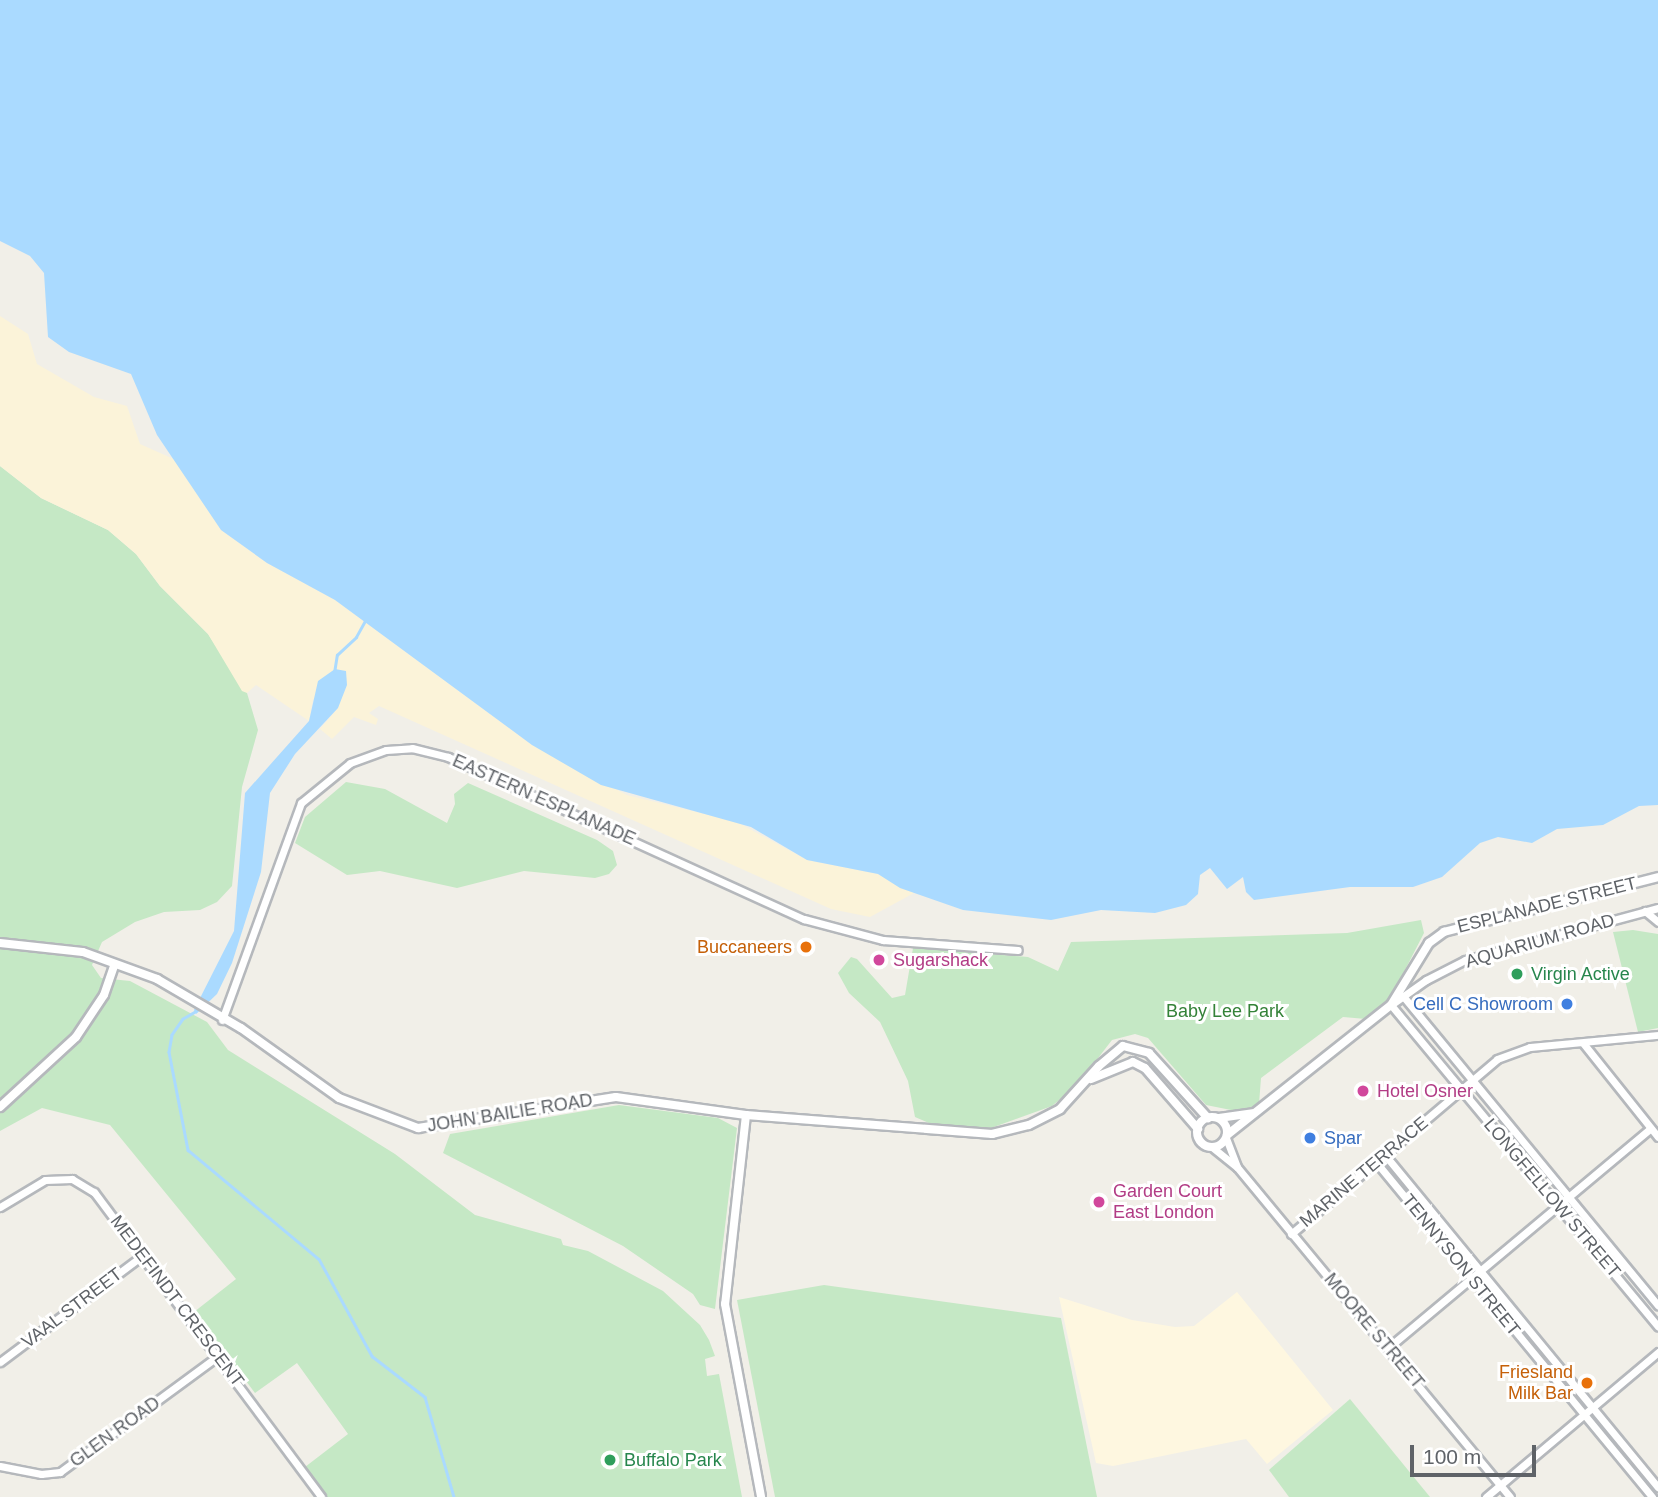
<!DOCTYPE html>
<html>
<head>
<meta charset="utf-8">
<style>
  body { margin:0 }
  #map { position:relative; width:1658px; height:1497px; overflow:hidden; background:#f1efe8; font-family:Arial,sans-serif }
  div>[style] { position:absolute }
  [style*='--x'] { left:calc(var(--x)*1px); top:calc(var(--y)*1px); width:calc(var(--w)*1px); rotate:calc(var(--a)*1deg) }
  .commercial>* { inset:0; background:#fef7e0 }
  .green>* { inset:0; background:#c5e8c5 }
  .sand>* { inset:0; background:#fbf3d9 }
  .water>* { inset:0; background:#aadaff }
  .stream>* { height:2.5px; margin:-1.25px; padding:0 1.25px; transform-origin:1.25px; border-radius:1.25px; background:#aadaff }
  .roads { filter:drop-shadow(2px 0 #b5b8bc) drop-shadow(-2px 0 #b5b8bc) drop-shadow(0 2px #b5b8bc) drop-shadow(0 -2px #b5b8bc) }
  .minor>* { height:7px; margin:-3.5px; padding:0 3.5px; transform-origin:3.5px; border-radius:3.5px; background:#fff }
  .tertiary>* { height:8px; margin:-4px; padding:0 4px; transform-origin:4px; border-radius:4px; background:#fff }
  .tertiary>.ring { margin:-4px; padding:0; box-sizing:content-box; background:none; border:8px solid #fff; border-radius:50% }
  .dots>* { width:19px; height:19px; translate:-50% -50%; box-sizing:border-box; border:4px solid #fff; border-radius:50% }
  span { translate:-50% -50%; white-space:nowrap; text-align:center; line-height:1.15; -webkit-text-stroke:6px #fff; paint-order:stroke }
  .street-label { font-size:18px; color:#5f6368 }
  .food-label { font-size:18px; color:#c56008 }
  .right { translate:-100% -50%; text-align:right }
  .hotel-label { font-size:18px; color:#b23c85 }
  .left { translate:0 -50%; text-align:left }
  .leisure-label { font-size:18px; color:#27864d }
  .shop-label { font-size:18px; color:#366cbe }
  .park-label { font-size:18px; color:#348238 }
  .scale { position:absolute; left:1410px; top:1445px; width:126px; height:32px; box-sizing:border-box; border:4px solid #5f6368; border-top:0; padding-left:9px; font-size:21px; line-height:24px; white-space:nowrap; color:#5f6368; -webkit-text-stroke:5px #fff; paint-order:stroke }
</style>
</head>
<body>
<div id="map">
  <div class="commercial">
    <i style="clip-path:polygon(1237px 1292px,1333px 1410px,1267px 1464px,1246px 1439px,1113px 1466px,1096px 1463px,1059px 1297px,1132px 1320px,1175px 1327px,1194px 1326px)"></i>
  </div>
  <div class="green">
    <i style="clip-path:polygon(0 466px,41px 498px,108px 530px,136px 554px,160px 586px,208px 634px,247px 693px,258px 730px,242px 787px,232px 886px,217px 902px,200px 910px,164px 912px,135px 922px,102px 942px,92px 965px,101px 978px,130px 981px,207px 1022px,228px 1050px,395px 1154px,475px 1215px,561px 1239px,563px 1245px,588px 1251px,663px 1291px,700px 1325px,709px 1340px,715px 1356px,705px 1359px,707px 1376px,719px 1374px,742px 1497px,327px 1497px,305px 1467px,348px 1434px,297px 1363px,255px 1393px,194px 1312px,236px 1279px,110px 1125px,42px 1108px,0 1131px)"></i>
    <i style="clip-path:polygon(346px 782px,385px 789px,447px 823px,455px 804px,454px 794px,468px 783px,597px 840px,613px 851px,617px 865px,609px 874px,595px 878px,524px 871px,457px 888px,380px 871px,347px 875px,295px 843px,305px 817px)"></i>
    <i style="clip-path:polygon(1421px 920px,1424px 933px,1390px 999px,1366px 1019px,1343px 1017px,1261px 1078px,1259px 1104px,1241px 1112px,1206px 1105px,1148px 1038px,1135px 1034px,1112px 1040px,1078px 1084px,1052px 1106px,991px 1128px,947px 1128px,929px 1123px,915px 1117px,908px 1081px,880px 1022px,849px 993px,838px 973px,851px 957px,857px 959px,892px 998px,905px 995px,913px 948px,1028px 957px,1058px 971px,1071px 942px,1347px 933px)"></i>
    <i style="clip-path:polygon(1633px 930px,1658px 934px,1658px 1028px,1638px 1032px,1613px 932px)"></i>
    <i style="clip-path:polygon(619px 1105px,718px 1118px,737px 1128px,715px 1309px,700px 1305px,693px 1294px,623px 1246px,443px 1153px,450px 1134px)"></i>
    <i style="clip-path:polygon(824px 1285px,1061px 1318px,1097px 1497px,775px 1497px,737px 1300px)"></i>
    <i style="clip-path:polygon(1350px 1399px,1430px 1497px,1289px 1497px,1269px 1470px)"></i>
  </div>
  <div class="sand">
    <i style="clip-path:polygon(0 316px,28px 334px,37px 364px,94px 397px,127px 406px,140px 444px,178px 461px,221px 530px,267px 563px,335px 600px,532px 745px,627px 795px,737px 822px,807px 860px,878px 874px,914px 893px,870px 917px,831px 909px,379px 706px,369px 713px,378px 719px,376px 725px,354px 717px,332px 739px,320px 729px,338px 708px,313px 699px,309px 721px,256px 685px,247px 693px,242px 691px,208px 634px,160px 586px,136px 554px,108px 530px,41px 498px,0 466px)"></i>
  </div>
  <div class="water">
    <i style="clip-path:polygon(0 0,1658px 0,1658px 805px,1639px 806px,1603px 825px,1557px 829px,1532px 843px,1498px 837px,1480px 843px,1442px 877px,1413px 887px,1350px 887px,1254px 900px,1246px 892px,1243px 877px,1227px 889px,1210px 868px,1200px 875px,1198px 894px,1186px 905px,1155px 913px,1101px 910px,1051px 920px,963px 910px,900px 888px,878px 874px,807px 860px,751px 827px,601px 785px,532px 745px,335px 600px,267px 563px,221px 530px,157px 435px,131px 374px,69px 352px,48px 337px,44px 273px,30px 256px,0 241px)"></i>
    <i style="clip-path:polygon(335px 669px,346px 671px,347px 685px,338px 708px,295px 754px,270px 793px,261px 872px,232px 963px,217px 994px,196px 1014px,194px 1010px,234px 931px,245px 793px,309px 721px,318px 681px)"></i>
  </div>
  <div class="stream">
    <i style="--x:334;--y:673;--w:18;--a:-81"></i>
    <i style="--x:337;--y:655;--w:26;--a:-43"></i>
    <i style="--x:356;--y:637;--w:18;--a:-61"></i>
    <i style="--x:197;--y:1011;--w:16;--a:150"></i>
    <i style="--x:183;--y:1019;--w:19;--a:125"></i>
    <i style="--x:172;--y:1035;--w:17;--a:100"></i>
    <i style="--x:169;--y:1052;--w:100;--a:79"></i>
    <i style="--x:188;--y:1150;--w:170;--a:39.8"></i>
    <i style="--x:319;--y:1259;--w:111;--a:61.3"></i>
    <i style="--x:372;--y:1356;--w:67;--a:37.7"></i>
    <i style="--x:425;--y:1397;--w:104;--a:73.8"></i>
  </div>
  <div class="roads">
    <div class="minor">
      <i style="--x:1658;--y:908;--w:200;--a:164.9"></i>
      <i style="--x:1465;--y:960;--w:44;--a:152.9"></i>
      <i style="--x:1426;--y:980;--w:43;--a:144.5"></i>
      <i style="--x:1391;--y:1005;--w:418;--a:50.3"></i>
      <i style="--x:1645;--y:911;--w:17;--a:40"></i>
      <i style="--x:1403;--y:996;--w:401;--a:50.5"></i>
      <i style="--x:222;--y:1020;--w:231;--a:-70"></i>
      <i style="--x:301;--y:803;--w:63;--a:-39.2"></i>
      <i style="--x:350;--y:763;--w:38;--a:-20"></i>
      <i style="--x:386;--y:750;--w:26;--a:-4"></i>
      <i style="--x:412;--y:748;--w:37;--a:14"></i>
      <i style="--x:448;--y:757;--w:391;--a:24.5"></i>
      <i style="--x:804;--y:919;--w:82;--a:14.9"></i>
      <i style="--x:883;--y:940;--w:135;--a:4.2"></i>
      <i style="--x:1583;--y:1043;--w:120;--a:51.4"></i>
      <i style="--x:1226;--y:1138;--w:31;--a:69"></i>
      <i style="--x:1212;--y:1147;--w:32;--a:39"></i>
      <i style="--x:1237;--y:1167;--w:428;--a:50.4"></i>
      <i style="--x:1385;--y:1155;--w:430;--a:50.6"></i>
      <i style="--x:1376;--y:1162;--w:434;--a:50.5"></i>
      <i style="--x:0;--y:1207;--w:52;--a:-31"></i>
      <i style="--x:45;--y:1180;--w:27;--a:-2"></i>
      <i style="--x:72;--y:1179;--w:26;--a:31"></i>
      <i style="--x:94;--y:1192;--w:380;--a:53.3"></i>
      <i style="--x:1291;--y:1234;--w:270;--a:-40.3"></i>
      <i style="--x:1497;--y:1059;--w:35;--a:-20"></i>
      <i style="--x:1530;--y:1047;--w:129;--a:-5.4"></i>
      <i style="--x:1389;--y:1347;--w:341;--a:-39.9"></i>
      <i style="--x:0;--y:1362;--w:179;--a:-36.8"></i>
      <i style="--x:0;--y:1466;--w:42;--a:11"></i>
      <i style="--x:41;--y:1474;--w:19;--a:-6"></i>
      <i style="--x:60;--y:1472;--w:197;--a:-36.3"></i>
      <i style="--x:1486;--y:1497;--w:225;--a:-40.1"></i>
    </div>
    <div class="tertiary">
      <i style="--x:0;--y:943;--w:83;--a:6.2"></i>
      <i style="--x:83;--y:952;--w:79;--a:20"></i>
      <i style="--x:157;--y:979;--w:97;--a:30.3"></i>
      <i style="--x:241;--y:1028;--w:120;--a:35.5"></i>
      <i style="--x:339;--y:1098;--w:85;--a:20.8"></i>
      <i style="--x:418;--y:1128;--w:200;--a:-8.9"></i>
      <i style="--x:616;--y:1097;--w:131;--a:7.9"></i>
      <i style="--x:746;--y:1115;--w:247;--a:4.4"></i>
      <i style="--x:992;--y:1134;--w:38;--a:-14"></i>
      <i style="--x:1029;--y:1125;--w:35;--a:-27"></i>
      <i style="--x:1060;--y:1109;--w:58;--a:-47.8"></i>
      <i style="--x:1099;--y:1066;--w:31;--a:-40"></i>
      <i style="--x:1123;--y:1046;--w:27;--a:15"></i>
      <i style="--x:1149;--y:1053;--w:88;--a:47.8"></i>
      <i style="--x:1091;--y:1079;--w:45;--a:-22"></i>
      <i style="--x:1133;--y:1062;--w:13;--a:27"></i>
      <i style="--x:1145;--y:1068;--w:81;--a:49"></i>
      <i style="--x:0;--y:1107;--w:103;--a:-42.6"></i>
      <i style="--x:76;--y:1037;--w:50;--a:-56.3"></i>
      <i style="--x:104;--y:995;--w:31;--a:-71"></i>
      <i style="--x:746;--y:1115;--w:190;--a:96.3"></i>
      <i style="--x:725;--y:1304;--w:196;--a:79.4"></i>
      <i class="ring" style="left:1197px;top:1117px;width:22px;height:22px"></i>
      <i style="--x:1219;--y:1118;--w:34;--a:-8"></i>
      <i style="--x:1227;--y:1135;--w:209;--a:-38.4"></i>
      <i style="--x:1391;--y:1005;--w:73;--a:-58.5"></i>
      <i style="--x:1429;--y:943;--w:19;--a:-36"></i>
      <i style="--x:1444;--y:932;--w:221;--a:-14.4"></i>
    </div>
  </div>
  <div class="dots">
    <i style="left:806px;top:947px;background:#e8710a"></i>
    <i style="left:879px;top:960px;background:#d1479c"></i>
    <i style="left:1517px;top:974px;background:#2e9e5b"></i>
    <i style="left:1567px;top:1004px;background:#3f7fe0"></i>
    <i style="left:1363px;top:1091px;background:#d1479c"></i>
    <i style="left:1310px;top:1138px;background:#3f7fe0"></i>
    <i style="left:1099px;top:1202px;background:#d1479c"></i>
    <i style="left:1587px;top:1383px;background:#e8710a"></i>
    <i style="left:610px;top:1460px;background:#2e9e5b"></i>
  </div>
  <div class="street-label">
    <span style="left:544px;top:800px;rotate:24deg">EASTERN ESPLANADE</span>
    <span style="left:1547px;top:905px;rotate:-14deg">ESPLANADE STREET</span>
    <span style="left:1540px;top:941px;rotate:-16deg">AQUARIUM ROAD</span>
    <span style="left:510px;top:1113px;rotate:-9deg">JOHN BAILIE ROAD</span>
    <span style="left:1364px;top:1172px;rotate:-40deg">MARINE TERRACE</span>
    <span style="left:1552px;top:1198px;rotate:50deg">LONGFELLOW STREET</span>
    <span style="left:1461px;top:1265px;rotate:51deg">TENNYSON STREET</span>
    <span style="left:177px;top:1301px;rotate:53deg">MEDEFINDT CRESCENT</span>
    <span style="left:72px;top:1308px;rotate:-37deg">VAAL STREET</span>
    <span style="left:1374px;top:1331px;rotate:50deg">MOORE STREET</span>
    <span style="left:115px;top:1432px;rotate:-36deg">GLEN ROAD</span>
  </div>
  <div class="food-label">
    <span class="right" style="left:792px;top:947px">Buccaneers</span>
    <span class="right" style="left:1573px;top:1383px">Friesland<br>Milk Bar</span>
  </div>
  <div class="hotel-label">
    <span class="left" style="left:893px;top:960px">Sugarshack</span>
    <span class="left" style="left:1377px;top:1091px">Hotel Osner</span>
    <span class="left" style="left:1113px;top:1202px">Garden Court<br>East London</span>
  </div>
  <div class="leisure-label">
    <span class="left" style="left:1531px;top:974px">Virgin Active</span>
    <span class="left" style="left:624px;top:1460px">Buffalo Park</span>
  </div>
  <div class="shop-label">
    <span class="right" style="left:1553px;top:1004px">Cell C Showroom</span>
    <span class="left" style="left:1324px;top:1138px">Spar</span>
  </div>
  <div class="park-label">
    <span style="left:1225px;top:1011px">Baby Lee Park</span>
  </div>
  <div class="scale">100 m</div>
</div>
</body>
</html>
